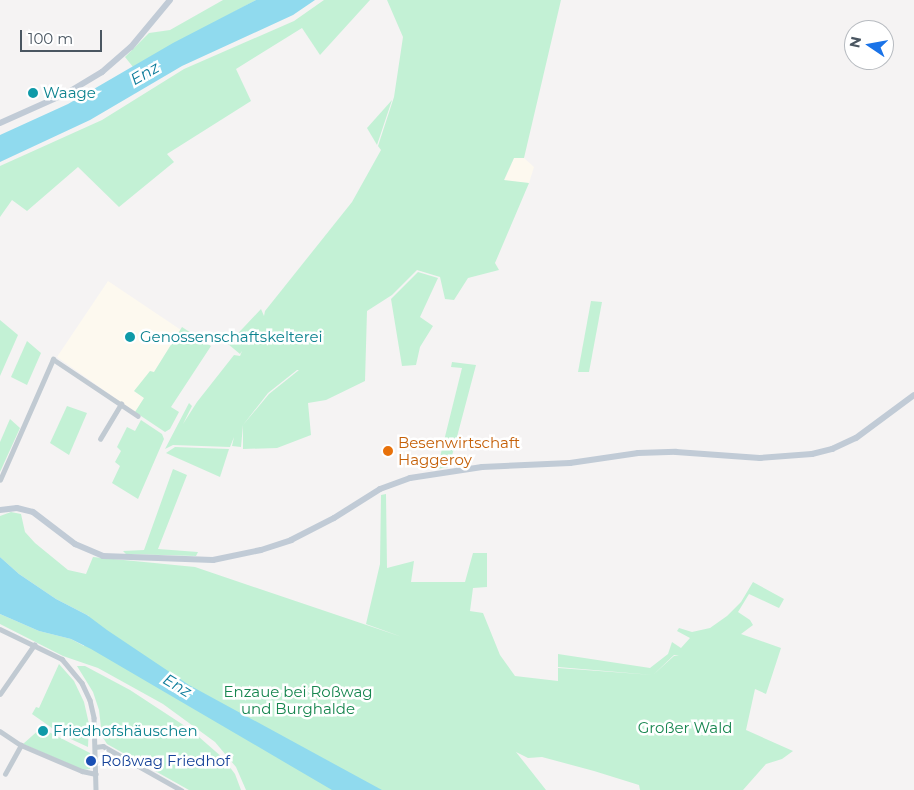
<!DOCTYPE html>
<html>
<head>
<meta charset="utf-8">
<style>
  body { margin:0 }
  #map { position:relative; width:914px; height:790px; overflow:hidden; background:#f5f3f3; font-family:Montserrat,sans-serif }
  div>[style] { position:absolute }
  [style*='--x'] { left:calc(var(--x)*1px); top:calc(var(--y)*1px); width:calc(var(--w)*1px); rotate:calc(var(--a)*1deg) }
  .commercial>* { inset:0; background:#fdf9ef }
  .green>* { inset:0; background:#c3f1d5 }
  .water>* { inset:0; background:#90daee }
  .street>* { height:4.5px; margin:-2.25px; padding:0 2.25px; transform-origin:2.25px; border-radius:2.25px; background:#c1cad2 }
  .secondary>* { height:6px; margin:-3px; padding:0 3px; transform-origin:3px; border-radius:3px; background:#c1cbd6 }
  .dots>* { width:14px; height:14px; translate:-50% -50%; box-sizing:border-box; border:2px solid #fff; border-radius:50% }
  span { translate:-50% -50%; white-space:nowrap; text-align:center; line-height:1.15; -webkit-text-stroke:5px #fff; paint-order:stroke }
  .culture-label { font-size:15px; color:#0d838f }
  .left { translate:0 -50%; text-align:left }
  .food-label { font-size:15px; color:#c56008 }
  .park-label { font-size:15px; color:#17864f }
  .transit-label { font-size:15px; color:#164399 }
  .water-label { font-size:16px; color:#0c7c9b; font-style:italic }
  .north { position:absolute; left:844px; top:20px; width:50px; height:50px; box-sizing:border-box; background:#fff; border:1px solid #b7bbc0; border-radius:50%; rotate:282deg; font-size:14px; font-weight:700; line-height:20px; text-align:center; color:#4a5661 }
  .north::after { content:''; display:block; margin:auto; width:18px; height:22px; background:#1a73e8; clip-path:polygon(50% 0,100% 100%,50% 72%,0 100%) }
  .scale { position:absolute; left:20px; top:30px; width:82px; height:22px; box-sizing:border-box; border:2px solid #4a5661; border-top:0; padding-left:6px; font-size:15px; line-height:18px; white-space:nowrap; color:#4a5661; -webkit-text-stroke:4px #fff; paint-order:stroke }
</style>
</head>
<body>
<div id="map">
  <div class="commercial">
    <i style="clip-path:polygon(514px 158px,524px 158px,534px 167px,529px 183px,504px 181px)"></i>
    <i style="clip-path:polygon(108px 281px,181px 330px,154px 372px,134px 391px,144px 398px,135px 412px,57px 357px)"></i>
  </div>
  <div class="green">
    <i style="clip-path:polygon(223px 0,256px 0,133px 67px,125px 57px,149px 33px,170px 30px)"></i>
    <i style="clip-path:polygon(324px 0,370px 0,320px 55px,302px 28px,236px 69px,251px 101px,167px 154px,174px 162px,119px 207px,78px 167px,27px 211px,12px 200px,0 217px,0 166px,102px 120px,184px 69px,294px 21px)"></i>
    <i style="clip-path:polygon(387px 0,561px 0,524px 158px,514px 158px,504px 180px,529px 183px,495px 263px,499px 270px,468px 278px,454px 300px,445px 299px,440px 277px,417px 270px,392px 295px,367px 311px,365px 381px,326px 400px,308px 403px,311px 435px,277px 448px,243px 449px,243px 425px,269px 394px,299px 370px,297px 370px,268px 393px,243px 425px,241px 447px,232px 446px,234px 437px,230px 447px,173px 445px,165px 449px,189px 403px,192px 406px,183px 424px,197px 402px,234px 355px,240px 356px,242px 351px,240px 354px,228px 344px,261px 309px,264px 316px,265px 311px,352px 202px,381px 150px,378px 146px,394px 97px,403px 37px)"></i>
    <i style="clip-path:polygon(392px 100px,377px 145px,367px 128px)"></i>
    <i style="clip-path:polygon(418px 272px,438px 278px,420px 317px,433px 326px,420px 347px,416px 365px,402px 366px,391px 299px)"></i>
    <i style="clip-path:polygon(591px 301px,602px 302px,589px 372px,578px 372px)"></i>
    <i style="clip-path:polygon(0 320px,18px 335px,0 376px)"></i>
    <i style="clip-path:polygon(182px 327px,211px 346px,171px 407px,179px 412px,170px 429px,165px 432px,135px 412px,144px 398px,134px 391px,150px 371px,154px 372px)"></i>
    <i style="clip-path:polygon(27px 341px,41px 353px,27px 385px,11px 377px)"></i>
    <i style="clip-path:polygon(452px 362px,476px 365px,449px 467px,437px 469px,462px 368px,451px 367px)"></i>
    <i style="clip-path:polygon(67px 406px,87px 413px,69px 455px,50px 443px)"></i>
    <i style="clip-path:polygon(10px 419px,20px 428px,0 472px,0 442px)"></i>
    <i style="clip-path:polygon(141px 420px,162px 434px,164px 439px,138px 499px,112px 483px,120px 466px,115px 462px,121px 451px,117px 447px,127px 427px,135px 431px)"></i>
    <i style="clip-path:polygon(175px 447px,229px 449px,220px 477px,166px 453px)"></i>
    <i style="clip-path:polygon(173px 469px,187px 475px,158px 549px,198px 552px,196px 556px,126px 554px,123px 551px,144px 550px)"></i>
    <i style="clip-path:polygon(386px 494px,387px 568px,414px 561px,411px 582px,465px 582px,473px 553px,487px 553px,487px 587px,473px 588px,470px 611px,463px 610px,483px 613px,500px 655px,515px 676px,558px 681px,558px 668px,653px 675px,674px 656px,679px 655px,674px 655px,653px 675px,558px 667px,558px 654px,650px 668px,668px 654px,672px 642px,681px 648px,690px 638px,677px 631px,679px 628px,692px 632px,710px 628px,727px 616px,741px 602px,753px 582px,784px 599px,779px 608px,749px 594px,738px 612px,750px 620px,753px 625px,741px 634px,781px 648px,766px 694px,755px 689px,746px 730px,793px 751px,782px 759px,766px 764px,743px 790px,640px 790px,639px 785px,594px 771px,542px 757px,528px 758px,516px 752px,546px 790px,246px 790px,236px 767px,215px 742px,163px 704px,98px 668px,63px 656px,0 624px,0 614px,39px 631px,71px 639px,84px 646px,89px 616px,56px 599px,19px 574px,0 557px,0 516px,11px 512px,21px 514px,25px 532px,35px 543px,68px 570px,86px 574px,93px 557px,195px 567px,402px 637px,366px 624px,380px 564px,381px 495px)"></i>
    <i style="clip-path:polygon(59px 664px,74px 681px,84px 702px,89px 724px,88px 747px,62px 735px,32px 714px,36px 707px,39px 708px)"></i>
    <i style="clip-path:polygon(77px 666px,85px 666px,130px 690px,191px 730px,223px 758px,235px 774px,241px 790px,189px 790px,107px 744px,102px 736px,99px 710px,93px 692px)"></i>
    <i style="clip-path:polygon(41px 728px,90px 753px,90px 769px,83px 770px,23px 744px)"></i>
  </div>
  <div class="water">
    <i style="clip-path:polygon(256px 0,315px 0,293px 15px,182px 66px,90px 120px,0 162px,0 135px,68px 104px,173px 43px)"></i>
    <i style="clip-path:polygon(0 557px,19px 574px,56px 599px,87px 615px,107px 630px,189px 685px,382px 790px,332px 790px,91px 649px,71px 639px,39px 631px,0 614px)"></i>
  </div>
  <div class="street">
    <i style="--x:100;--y:439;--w:41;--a:-59"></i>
    <i style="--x:0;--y:480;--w:132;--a:-66.3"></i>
    <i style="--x:53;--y:359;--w:102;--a:33.8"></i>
    <i style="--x:0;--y:629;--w:69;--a:25.8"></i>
    <i style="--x:62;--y:659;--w:31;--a:50"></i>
    <i style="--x:82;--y:683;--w:19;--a:65"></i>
    <i style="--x:90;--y:700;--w:18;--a:77"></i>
    <i style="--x:94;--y:718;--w:72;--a:88.4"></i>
    <i style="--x:0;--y:694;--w:60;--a:-55.2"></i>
    <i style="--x:0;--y:731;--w:25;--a:34"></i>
    <i style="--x:21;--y:745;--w:66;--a:23.1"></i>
    <i style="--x:82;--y:771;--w:14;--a:12"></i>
    <i style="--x:95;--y:747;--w:8;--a:-7"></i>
    <i style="--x:103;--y:746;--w:90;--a:29.4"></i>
    <i style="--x:5;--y:774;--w:33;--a:-61"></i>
  </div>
  <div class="secondary">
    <i style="--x:0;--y:123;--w:73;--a:-24.1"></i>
    <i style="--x:67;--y:93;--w:41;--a:-31"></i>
    <i style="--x:102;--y:72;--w:38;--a:-41"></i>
    <i style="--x:131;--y:47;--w:61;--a:-50.3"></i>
    <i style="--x:0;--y:510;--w:17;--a:-7"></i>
    <i style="--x:17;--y:508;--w:16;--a:14"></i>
    <i style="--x:33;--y:512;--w:53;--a:37.3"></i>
    <i style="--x:75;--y:544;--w:30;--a:23"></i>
    <i style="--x:103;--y:556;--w:110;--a:2.1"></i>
    <i style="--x:213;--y:560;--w:49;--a:-11.8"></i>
    <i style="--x:261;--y:550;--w:32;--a:-18"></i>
    <i style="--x:291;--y:540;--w:48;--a:-27.1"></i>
    <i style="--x:334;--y:518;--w:54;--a:-32.2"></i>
    <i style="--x:380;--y:489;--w:32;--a:-20"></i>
    <i style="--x:410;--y:478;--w:73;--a:-8.7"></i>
    <i style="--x:482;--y:467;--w:88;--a:-2.6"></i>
    <i style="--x:570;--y:463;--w:69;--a:-8.4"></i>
    <i style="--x:638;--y:453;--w:38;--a:-2"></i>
    <i style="--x:676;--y:452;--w:84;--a:4.1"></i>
    <i style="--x:760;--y:458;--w:52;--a:-4.4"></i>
    <i style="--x:812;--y:454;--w:21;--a:-14"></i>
    <i style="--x:832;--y:449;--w:26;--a:-25"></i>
    <i style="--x:856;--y:438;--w:72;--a:-36.6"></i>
  </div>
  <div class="dots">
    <i style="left:33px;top:93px;background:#0f9aa8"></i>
    <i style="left:130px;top:337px;background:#0f9aa8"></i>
    <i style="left:388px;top:451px;background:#e8710a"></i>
    <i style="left:43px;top:731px;background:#0f9aa8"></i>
    <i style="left:91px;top:761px;background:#1a4fb4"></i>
  </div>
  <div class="culture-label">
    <span class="left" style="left:43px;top:93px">Waage</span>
    <span class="left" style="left:140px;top:337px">Genossenschaftskelterei</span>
    <span class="left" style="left:53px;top:731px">Friedhofshäuschen</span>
  </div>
  <div class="food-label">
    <span class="left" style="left:398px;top:451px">Besenwirtschaft<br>Haggeroy</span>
  </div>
  <div class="park-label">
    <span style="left:298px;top:700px">Enzaue bei Roßwag<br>und Burghalde</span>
    <span style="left:685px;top:728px">Großer Wald</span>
  </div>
  <div class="transit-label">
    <span class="left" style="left:101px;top:761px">Roßwag Friedhof</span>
  </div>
  <div class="water-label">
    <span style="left:145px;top:74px;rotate:-30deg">Enz</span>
    <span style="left:177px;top:686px;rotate:31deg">Enz</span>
  </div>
  <div class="north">N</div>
  <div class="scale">100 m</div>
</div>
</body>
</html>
